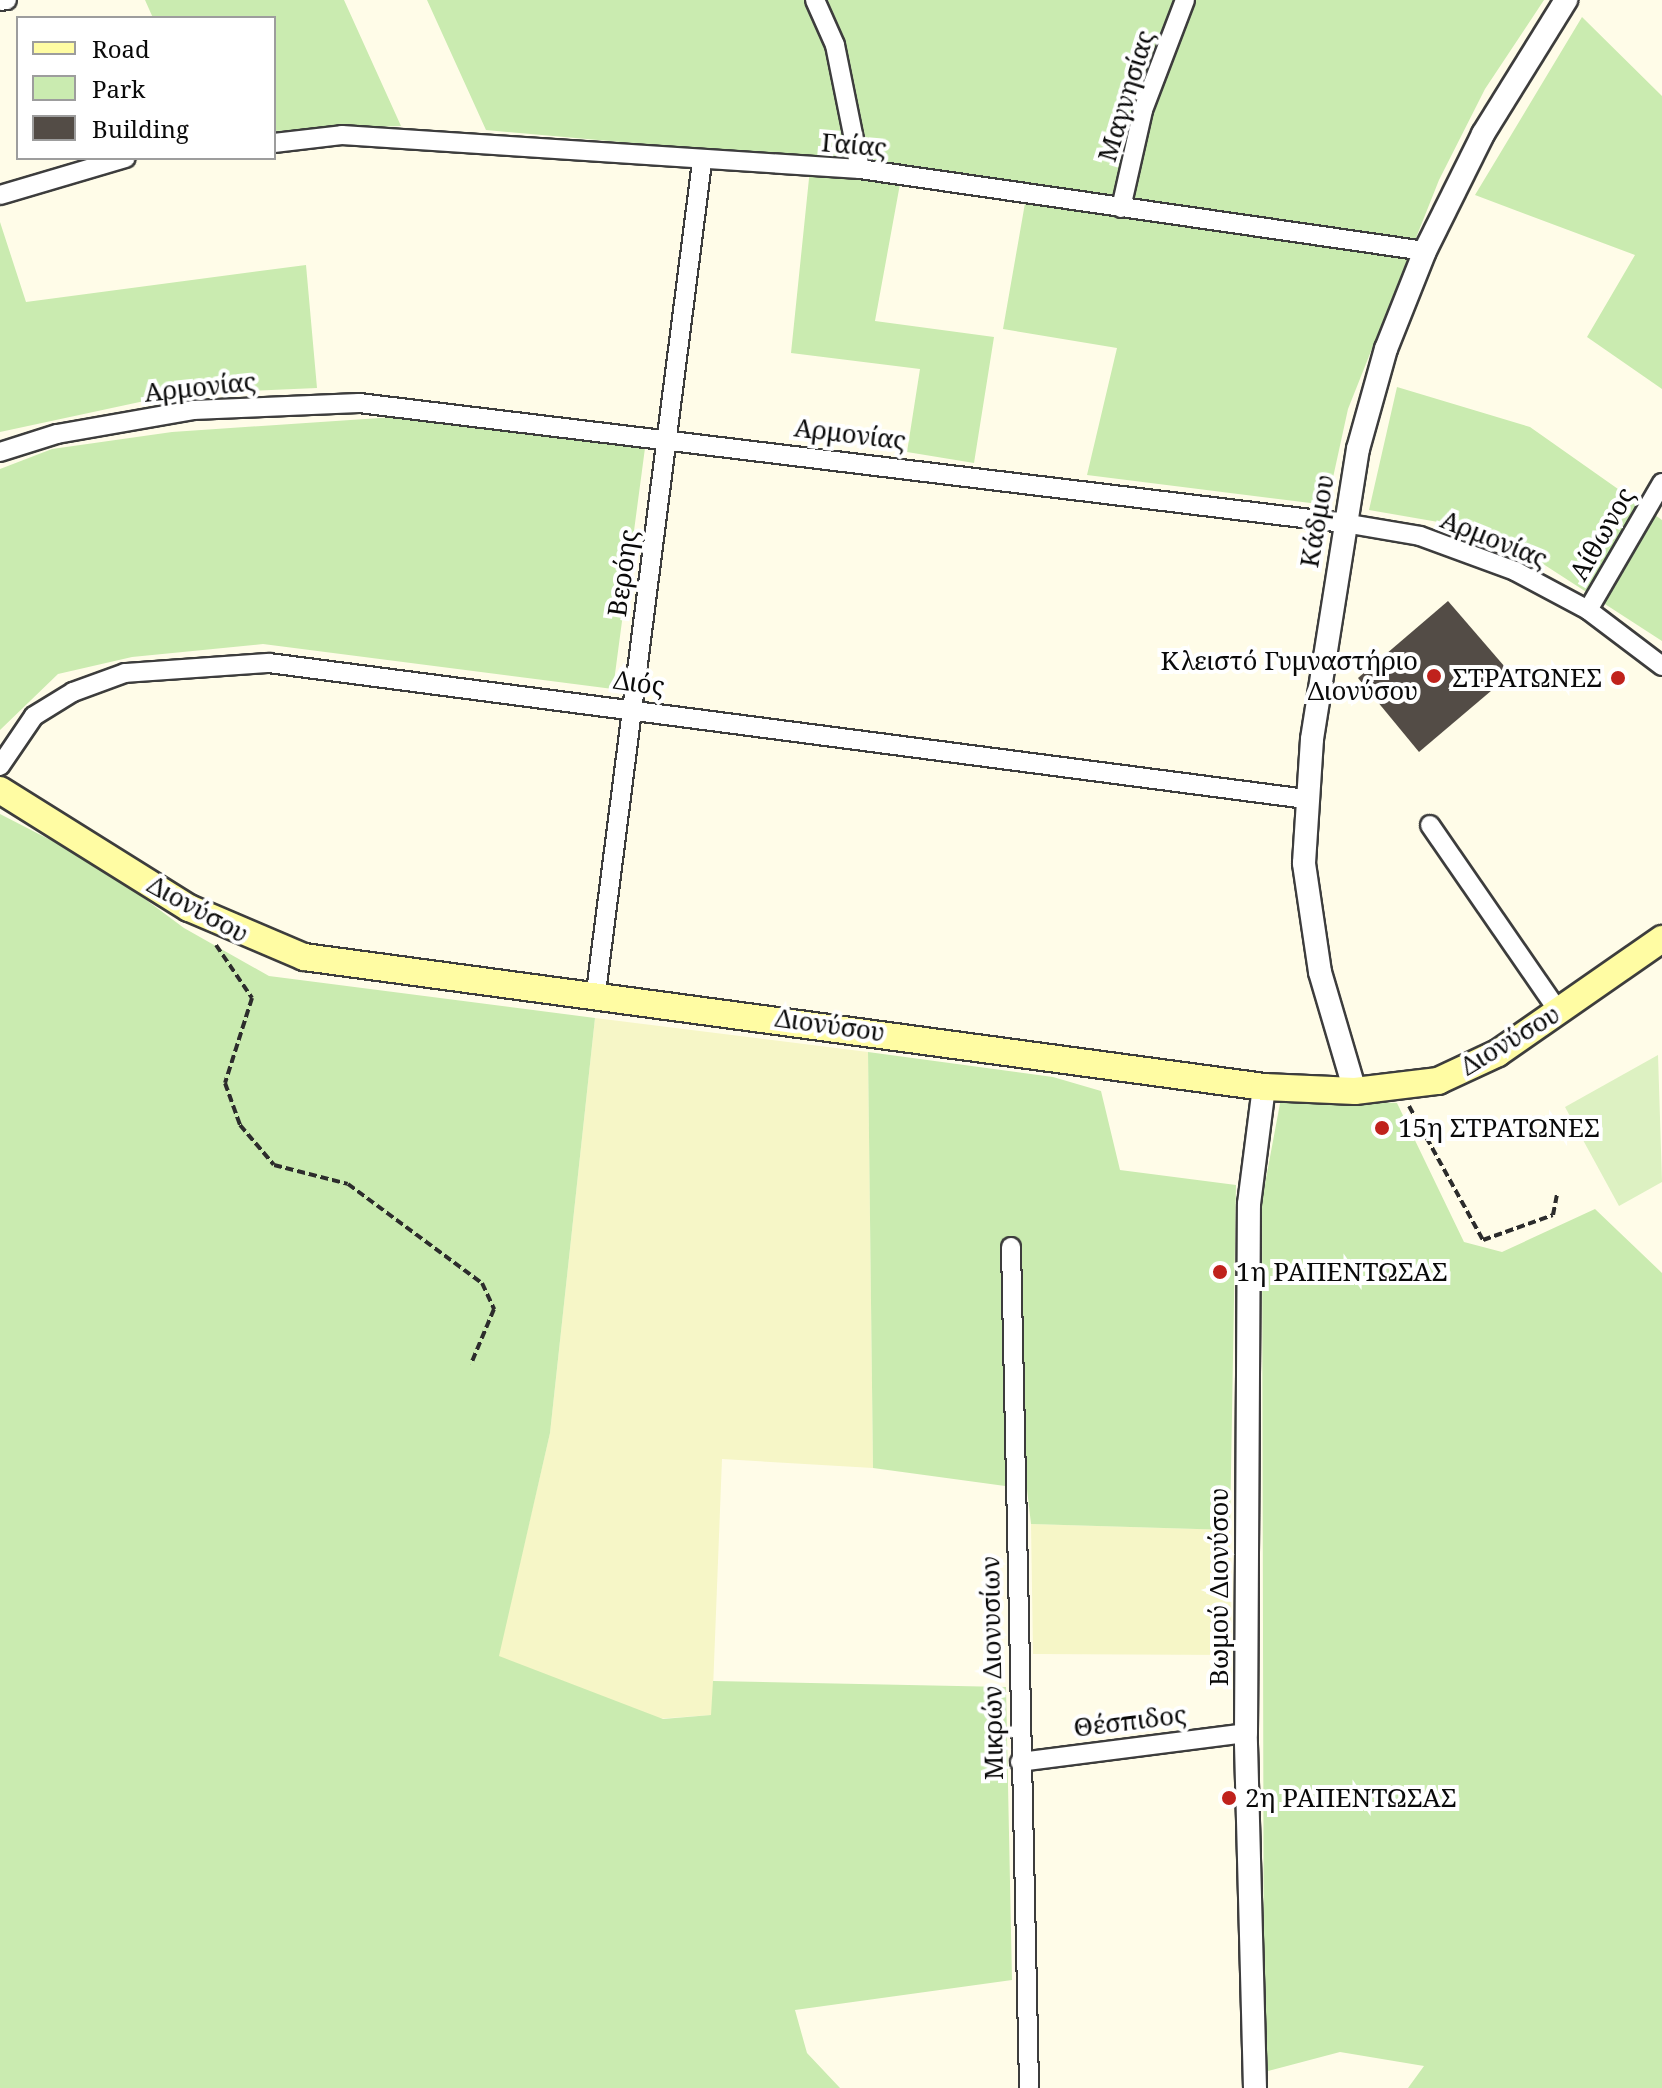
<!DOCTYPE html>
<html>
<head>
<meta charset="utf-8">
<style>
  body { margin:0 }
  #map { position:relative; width:1662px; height:2088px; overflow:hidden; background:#fffce8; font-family:"Noto Serif",serif }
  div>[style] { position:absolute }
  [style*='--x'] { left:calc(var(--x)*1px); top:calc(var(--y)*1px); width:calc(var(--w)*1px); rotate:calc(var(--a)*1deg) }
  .farmland>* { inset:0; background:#f6f6c7 }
  .green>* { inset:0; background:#caebb0 }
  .pitch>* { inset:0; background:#ddf1c2 }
  .building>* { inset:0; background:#534c46 }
  .path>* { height:4px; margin-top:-2px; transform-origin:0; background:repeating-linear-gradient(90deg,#2c2c2c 0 8px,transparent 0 12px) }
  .roads { filter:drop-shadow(2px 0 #3d3d3d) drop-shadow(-2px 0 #3d3d3d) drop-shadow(0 2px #3d3d3d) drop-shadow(0 -2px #3d3d3d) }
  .minor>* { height:18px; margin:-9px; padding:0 9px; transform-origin:9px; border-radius:9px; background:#fff }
  .tertiary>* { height:22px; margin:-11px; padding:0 11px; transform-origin:11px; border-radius:11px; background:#fff }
  .secondary>* { height:26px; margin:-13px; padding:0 13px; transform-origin:13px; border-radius:13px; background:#fffca3 }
  .dots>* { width:22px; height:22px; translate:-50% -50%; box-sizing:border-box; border:4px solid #fff; border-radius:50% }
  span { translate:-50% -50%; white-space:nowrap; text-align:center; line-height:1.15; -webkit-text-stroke:8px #fff; paint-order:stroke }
  .street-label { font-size:26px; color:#0a0a0a }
  .poi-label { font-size:26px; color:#0a0a0a }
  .right { translate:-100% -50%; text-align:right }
  .left { translate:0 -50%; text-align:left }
  .legend { position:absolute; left:16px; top:16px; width:260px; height:144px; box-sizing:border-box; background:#fff; border:2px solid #9d9d9d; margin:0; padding:10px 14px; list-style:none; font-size:24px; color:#0a0a0a }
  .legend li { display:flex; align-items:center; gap:16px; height:40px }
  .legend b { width:40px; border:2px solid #9d9d9d }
</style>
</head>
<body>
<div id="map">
  <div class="farmland">
    <i style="clip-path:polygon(595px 1018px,868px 1052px,873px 1468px,722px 1459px,712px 1715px,656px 1719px,498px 1657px,550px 1433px)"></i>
    <i style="clip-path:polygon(1031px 1524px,1230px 1530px,1231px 1655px,1033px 1654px)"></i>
  </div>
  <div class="green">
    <i style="clip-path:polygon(145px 0,344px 0,401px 126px,274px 131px,274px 18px,153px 18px)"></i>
    <i style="clip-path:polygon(427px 0,1544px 0,1485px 89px,1439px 180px,1348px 409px,1327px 505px,1087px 475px,1117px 348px,1003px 329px,1028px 186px,902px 173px,875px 321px,994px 337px,974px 463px,907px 452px,920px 369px,791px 353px,811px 159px,486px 130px)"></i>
    <i style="clip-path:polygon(1582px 17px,1662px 96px,1662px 389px,1587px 337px,1635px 255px,1475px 195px)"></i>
    <i style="clip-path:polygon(0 222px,26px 302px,306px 265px,317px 388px,177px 394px,0 432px)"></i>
    <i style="clip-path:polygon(1397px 387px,1530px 427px,1662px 520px,1662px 641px,1540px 562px,1444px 523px,1369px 510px)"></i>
    <i style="clip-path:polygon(395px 417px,645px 448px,613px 689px,263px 644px,132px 657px,58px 674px,0 730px,0 469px,52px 449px,172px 432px)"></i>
    <i style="clip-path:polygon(0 814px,99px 865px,184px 928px,269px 976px,595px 1018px,550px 1433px,499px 1656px,663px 1719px,711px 1715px,713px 1681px,1006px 1687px,1012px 1980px,795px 2010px,807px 2053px,840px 2088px,0 2088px)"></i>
    <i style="clip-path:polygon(868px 1052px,1053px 1077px,1101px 1091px,1120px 1170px,1236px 1185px,1230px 1530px,1031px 1524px,1027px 1489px,873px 1468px)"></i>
    <i style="clip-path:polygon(1281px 1098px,1397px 1103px,1464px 1242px,1502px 1252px,1595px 1209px,1662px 1273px,1662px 2088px,1408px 2088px,1424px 2066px,1340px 2052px,1264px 2072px,1262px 1200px)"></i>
  </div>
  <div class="pitch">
    <i style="clip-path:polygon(1658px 1055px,1662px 1182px,1619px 1206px,1565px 1107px)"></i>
  </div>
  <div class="building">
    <i style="clip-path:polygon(1448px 601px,1511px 674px,1419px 752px,1358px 678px)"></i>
  </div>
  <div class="path">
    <i style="--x:216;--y:945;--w:64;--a:55.8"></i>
    <i style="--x:252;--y:998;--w:89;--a:107.6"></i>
    <i style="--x:225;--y:1083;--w:45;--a:70.3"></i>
    <i style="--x:240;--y:1125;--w:52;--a:49.6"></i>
    <i style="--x:274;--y:1165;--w:76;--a:14.4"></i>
    <i style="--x:348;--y:1184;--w:167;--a:36.5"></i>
    <i style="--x:482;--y:1283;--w:29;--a:65"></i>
    <i style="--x:494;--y:1309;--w:60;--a:112.7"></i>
    <i style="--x:1409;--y:1106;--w:153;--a:61.1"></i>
    <i style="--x:1483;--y:1240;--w:74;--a:-19.7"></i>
    <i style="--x:1553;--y:1215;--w:21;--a:-79"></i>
  </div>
  <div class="roads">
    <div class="minor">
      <i style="--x:815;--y:0;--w:49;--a:66"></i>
      <i style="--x:835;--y:45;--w:126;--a:78.6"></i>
      <i style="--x:0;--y:1;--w:7;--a:-8"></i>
      <i style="--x:274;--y:143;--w:68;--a:-6.7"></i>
      <i style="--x:342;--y:135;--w:519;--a:3.76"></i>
      <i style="--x:860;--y:169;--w:571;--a:8.26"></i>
      <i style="--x:0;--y:195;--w:131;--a:-16.4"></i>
      <i style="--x:1121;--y:208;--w:100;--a:-77.3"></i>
      <i style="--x:1143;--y:110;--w:118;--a:-69.1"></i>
      <i style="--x:0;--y:452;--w:60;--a:-17.5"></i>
      <i style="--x:57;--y:434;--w:138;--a:-10"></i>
      <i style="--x:193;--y:410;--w:166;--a:-2.4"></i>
      <i style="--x:359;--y:403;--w:992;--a:6.95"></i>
      <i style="--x:1344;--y:523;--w:77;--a:9.7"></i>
      <i style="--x:1420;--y:536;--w:101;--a:20.2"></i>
      <i style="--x:1515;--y:571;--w:83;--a:28.1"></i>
      <i style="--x:1588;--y:610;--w:93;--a:37.1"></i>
      <i style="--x:1588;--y:610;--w:147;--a:-59.8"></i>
      <i style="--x:0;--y:766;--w:60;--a:-55.8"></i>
      <i style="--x:34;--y:716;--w:46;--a:-31.6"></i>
      <i style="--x:73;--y:692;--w:55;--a:-20.1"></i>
      <i style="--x:125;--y:673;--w:144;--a:-4"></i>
      <i style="--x:269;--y:663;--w:1046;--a:7.47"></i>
      <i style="--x:1430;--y:825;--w:227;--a:55.4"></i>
      <i style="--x:596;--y:992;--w:837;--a:-82.72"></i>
      <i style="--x:1011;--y:1247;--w:841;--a:88.77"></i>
      <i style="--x:1020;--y:1762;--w:228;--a:-7.3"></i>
    </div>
    <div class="tertiary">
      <i style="--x:1355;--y:1091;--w:124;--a:-106.4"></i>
      <i style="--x:1320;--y:972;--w:110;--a:-98.4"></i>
      <i style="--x:1304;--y:863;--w:124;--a:-86.3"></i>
      <i style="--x:1312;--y:739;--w:294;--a:-81"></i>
      <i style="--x:1358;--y:449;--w:104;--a:-74.4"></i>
      <i style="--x:1386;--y:349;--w:105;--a:-68.3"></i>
      <i style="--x:1425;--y:251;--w:131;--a:-63.6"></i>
      <i style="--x:1483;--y:134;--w:158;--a:-58.2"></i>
      <i style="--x:1255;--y:2088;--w:355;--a:-91.5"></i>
      <i style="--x:1246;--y:1733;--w:529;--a:-89.68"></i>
      <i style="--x:1249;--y:1204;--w:118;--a:-82.7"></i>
    </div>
    <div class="secondary">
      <i style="--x:0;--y:790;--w:223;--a:32"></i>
      <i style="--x:189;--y:908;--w:125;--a:23.1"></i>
      <i style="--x:304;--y:957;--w:969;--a:7.71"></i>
      <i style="--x:1264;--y:1087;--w:91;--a:2.5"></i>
      <i style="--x:1355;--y:1091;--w:84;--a:-6.9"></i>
      <i style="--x:1438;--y:1081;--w:66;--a:-25"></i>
      <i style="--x:1498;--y:1053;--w:200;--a:-34.8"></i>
    </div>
  </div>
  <div class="dots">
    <i style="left:1434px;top:676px;background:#c0221c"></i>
    <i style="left:1618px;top:678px;background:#c0221c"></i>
    <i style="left:1382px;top:1128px;background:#c0221c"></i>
    <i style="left:1220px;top:1272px;background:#c0221c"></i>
    <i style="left:1229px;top:1798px;background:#c0221c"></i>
  </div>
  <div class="street-label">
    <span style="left:1126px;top:96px;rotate:-73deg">Μαγνησίας</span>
    <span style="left:854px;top:145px;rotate:5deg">Γαίας</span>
    <span style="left:200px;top:387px;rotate:-6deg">Αρμονίας</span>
    <span style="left:850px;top:434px;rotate:7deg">Αρμονίας</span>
    <span style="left:1317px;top:521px;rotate:-80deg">Κάδμου</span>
    <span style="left:1602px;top:534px;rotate:-60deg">Αίθωνος</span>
    <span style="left:1494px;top:539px;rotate:22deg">Αρμονίας</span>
    <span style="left:623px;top:573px;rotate:-82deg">Βερόης</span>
    <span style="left:639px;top:683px;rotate:8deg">Διός</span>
    <span style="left:198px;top:909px;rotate:29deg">Διονύσου</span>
    <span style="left:830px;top:1025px;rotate:8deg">Διονύσου</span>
    <span style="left:1510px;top:1040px;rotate:-31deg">Διονύσου</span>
    <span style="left:1219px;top:1587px;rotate:-90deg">Βωμού Διονύσου</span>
    <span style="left:992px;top:1668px;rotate:-91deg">Μικρών Διονυσίων</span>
    <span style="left:1130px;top:1721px;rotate:-7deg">Θέσπιδος</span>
  </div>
  <div class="poi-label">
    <span class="right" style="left:1418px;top:676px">Κλειστό Γυμναστήριο<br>Διονύσου</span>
    <span class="right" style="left:1602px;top:678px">ΣΤΡΑΤΩΝΕΣ</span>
    <span class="left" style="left:1398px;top:1128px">15η ΣΤΡΑΤΩΝΕΣ</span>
    <span class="left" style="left:1236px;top:1272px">1η ΡΑΠΕΝΤΩΣΑΣ</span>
    <span class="left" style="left:1245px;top:1798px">2η ΡΑΠΕΝΤΩΣΑΣ</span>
  </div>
  <ul class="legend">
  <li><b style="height:10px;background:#fffca3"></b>Road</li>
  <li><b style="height:22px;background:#caebb0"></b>Park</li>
  <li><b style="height:22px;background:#534c46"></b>Building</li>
  </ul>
</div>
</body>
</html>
